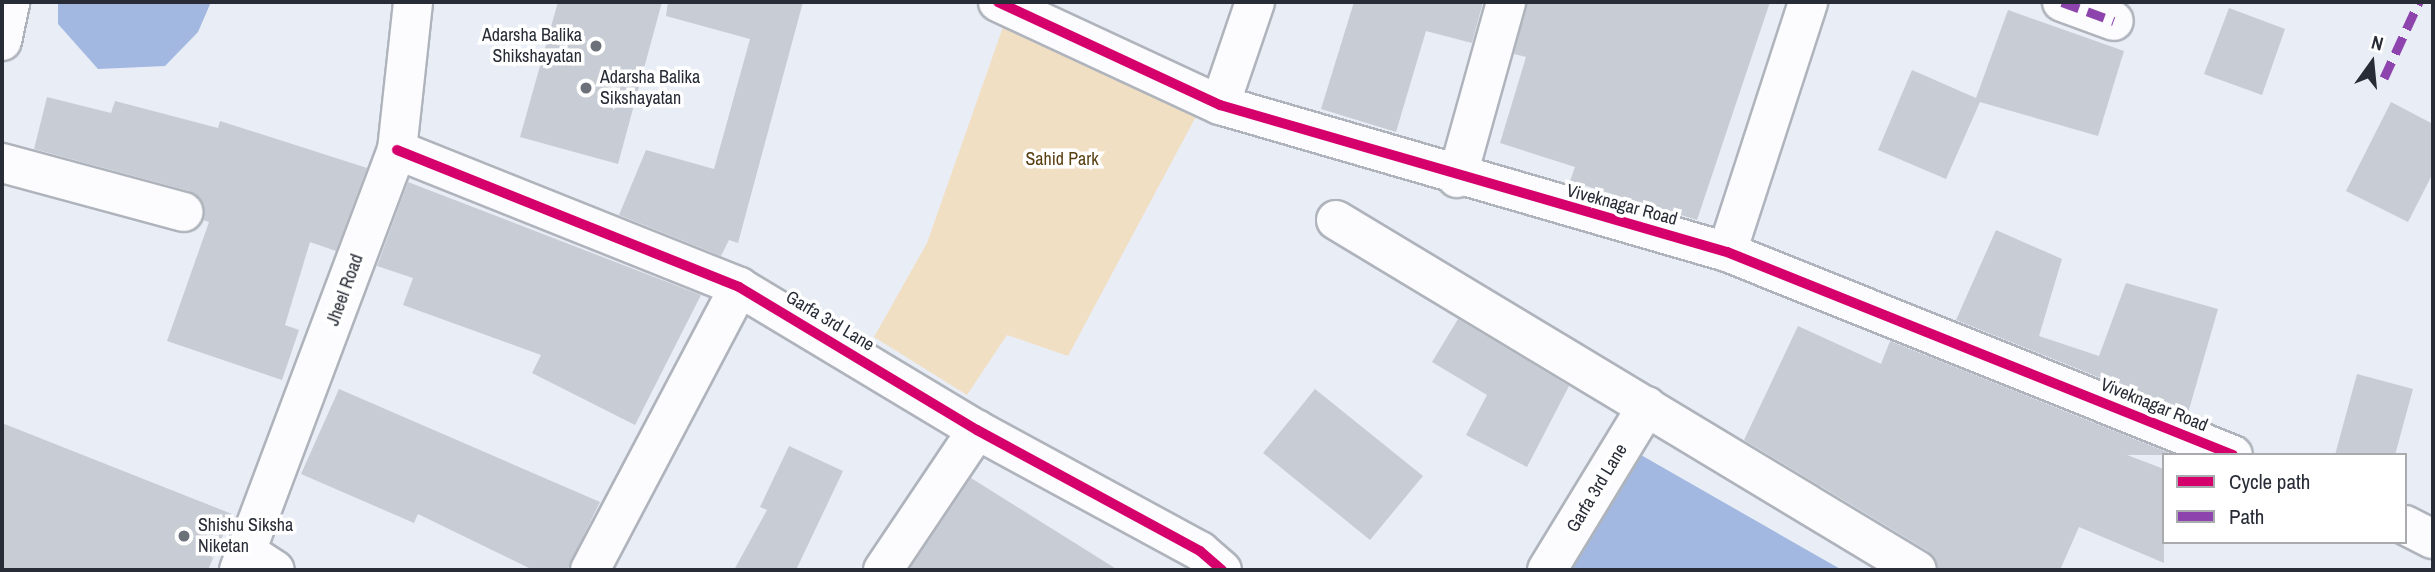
<!DOCTYPE html>
<html>
<head>
<meta charset="utf-8">
<style>
  body { margin:0 }
  #map { position:relative; width:2435px; height:572px; overflow:hidden; background:#e9edf5; font-family:"Archivo Narrow",sans-serif }
  div>[style] { position:absolute }
  [style*='--x'] { left:calc(var(--x)*1px); top:calc(var(--y)*1px); width:calc(var(--w)*1px); rotate:calc(var(--a)*1deg) }
  .green>* { inset:0; background:#f1dfc4 }
  .water>* { inset:0; background:#a2b8e1 }
  .building>* { inset:0; background:#c8cdd5 }
  .roads { filter:drop-shadow(2px 0 #afb4bc) drop-shadow(-2px 0 #afb4bc) drop-shadow(0 2px #afb4bc) drop-shadow(0 -2px #afb4bc) }
  .minor>* { height:38px; margin:-19px; padding:0 19px; transform-origin:19px; border-radius:19px; background:#fcfcfe }
  .tertiary>* { height:38px; margin:-19px; padding:0 19px; transform-origin:19px; border-radius:19px; background:#fcfcfe }
  .quiet>* { height:9px; margin-top:-4.5px; transform-origin:0; background:repeating-linear-gradient(90deg,#8e44ad 0 18px,transparent 0 27px) }
  .cycleway>* { height:10px; margin:-5px; padding:0 5px; transform-origin:5px; border-radius:5px; background:#d6006c }
  .dots>* { width:19px; height:19px; translate:-50% -50%; box-sizing:border-box; border:4px solid #fff; border-radius:50% }
  span { translate:-50% -50%; white-space:nowrap; text-align:center; line-height:1.15; -webkit-text-stroke:7px #fff; paint-order:stroke }
  .poi-label { font-size:18px; color:#272c36 }
  .right { translate:-100% -50%; text-align:right }
  .left { translate:0 -50%; text-align:left }
  .park-label { font-size:18px; color:#583f10 }
  .street-label { font-size:18px; color:#272c36 }
  .frame { position:absolute; inset:0; border:4px solid #272c36; pointer-events:none }
  .legend { position:absolute; left:2162px; top:453px; width:245px; height:91px; box-sizing:border-box; background:#fff; border:2px solid #a9abaf; margin:0; padding:9px 12px; list-style:none; font-size:21px; color:#272c36 }
  .legend li { display:flex; align-items:center; gap:14px; height:35px }
  .legend b { width:35px; border:2px solid #a9abaf }
  .north { position:absolute; left:2337px; top:28px; width:70px; height:70px; -webkit-text-stroke:5px #fff; paint-order:stroke; rotate:15deg; font-size:19px; font-weight:700; line-height:28px; text-align:center; color:#272c36 }
  .north::after { content:''; display:block; margin:auto; width:24px; height:32px; background:#272c36; clip-path:polygon(50% 0,100% 100%,50% 72%,0 100%) }
</style>
</head>
<body>
<div id="map">
  <div class="green">
    <i style="clip-path:polygon(1003px 27px,1200px 109px,1068px 356px,1007px 335px,967px 395px,874px 337px,927px 243px)"></i>
  </div>
  <div class="water">
    <i style="clip-path:polygon(58px 2px,211px 2px,198px 32px,165px 66px,98px 69px,58px 24px)"></i>
    <i style="clip-path:polygon(1641px 455px,1842px 570px,1571px 570px)"></i>
  </div>
  <div class="building">
    <i style="clip-path:polygon(558px 2px,662px 2px,618px 164px,520px 137px)"></i>
    <i style="clip-path:polygon(668px 2px,803px 2px,738px 243px,729px 240px,721px 256px,619px 215px,646px 150px,714px 169px,750px 39px,666px 16px)"></i>
    <i style="clip-path:polygon(1354px 2px,1483px 2px,1472px 43px,1426px 31px,1396px 132px,1321px 109px)"></i>
    <i style="clip-path:polygon(1527px 2px,1770px 2px,1697px 220px,1570px 181px,1575px 167px,1500px 143px,1526px 57px,1514px 54px)"></i>
    <i style="clip-path:polygon(2229px 8px,2285px 29px,2262px 95px,2204px 74px)"></i>
    <i style="clip-path:polygon(2008px 10px,2124px 51px,2098px 136px,1980px 102px,1946px 179px,1878px 150px,1912px 70px,1976px 98px)"></i>
    <i style="clip-path:polygon(47px 97px,111px 113px,115px 101px,218px 128px,220px 121px,367px 168px,336px 251px,310px 242px,285px 325px,299px 330px,282px 380px,167px 341px,209px 222px,203px 220px,204px 206px,189px 191px,34px 149px)"></i>
    <i style="clip-path:polygon(2391px 102px,2433px 124px,2433px 173px,2408px 222px,2346px 191px)"></i>
    <i style="clip-path:polygon(408px 182px,701px 295px,635px 425px,532px 373px,541px 355px,403px 305px,413px 278px,377px 266px)"></i>
    <i style="clip-path:polygon(1996px 230px,2062px 259px,2039px 336px,2099px 356px,2126px 283px,2218px 309px,2188px 413px,1956px 320px)"></i>
    <i style="clip-path:polygon(1458px 319px,1569px 386px,1527px 467px,1466px 435px,1487px 395px,1432px 362px)"></i>
    <i style="clip-path:polygon(1798px 326px,1881px 364px,1890px 341px,2174px 455px,2127px 455px,2164px 469px,2164px 563px,2079px 527px,2060px 570px,1939px 570px,1928px 551px,1744px 440px)"></i>
    <i style="clip-path:polygon(2357px 374px,2413px 389px,2395px 455px,2335px 455px)"></i>
    <i style="clip-path:polygon(339px 389px,600px 502px,567px 570px,533px 570px,418px 514px,414px 523px,301px 474px)"></i>
    <i style="clip-path:polygon(1315px 389px,1423px 476px,1370px 540px,1263px 453px)"></i>
    <i style="clip-path:polygon(2px 423px,232px 514px,208px 570px,2px 570px)"></i>
    <i style="clip-path:polygon(789px 446px,843px 471px,796px 570px,734px 570px,767px 510px,760px 507px)"></i>
    <i style="clip-path:polygon(971px 478px,1118px 570px,909px 570px)"></i>
  </div>
  <div class="roads">
    <div class="minor">
      <i style="--x:998;--y:2;--w:245;--a:24.9"></i>
      <i style="--x:1220;--y:105;--w:528;--a:16.17"></i>
      <i style="--x:1727;--y:252;--w:545;--a:21.86"></i>
      <i style="--x:2062;--y:2;--w:55;--a:20.1"></i>
      <i style="--x:2;--y:41;--w:40;--a:-78"></i>
      <i style="--x:1220;--y:105;--w:109;--a:-71.2"></i>
      <i style="--x:397;--y:150;--w:368;--a:21.8"></i>
      <i style="--x:739;--y:287;--w:278;--a:31"></i>
      <i style="--x:977;--y:430;--w:254;--a:28.5"></i>
      <i style="--x:1200;--y:551;--w:29;--a:41"></i>
      <i style="--x:2;--y:163;--w:188;--a:15.1"></i>
      <i style="--x:1457;--y:178;--w:183;--a:-74.4"></i>
      <i style="--x:1336;--y:220;--w:678;--a:31.07"></i>
      <i style="--x:1727;--y:252;--w:263;--a:-72"></i>
      <i style="--x:2405;--y:525;--w:31;--a:27"></i>
      <i style="--x:247;--y:552;--w:33;--a:33"></i>
      <i style="--x:590;--y:570;--w:320;--a:-62.2"></i>
      <i style="--x:883;--y:570;--w:169;--a:-56.1"></i>
      <i style="--x:1547;--y:570;--w:192;--a:-58.6"></i>
    </div>
    <div class="tertiary">
      <i style="--x:239;--y:570;--w:449;--a:-69.4"></i>
      <i style="--x:397;--y:150;--w:149;--a:-83.8"></i>
    </div>
  </div>
  <div class="quiet">
    <i style="--x:2062;--y:2;--w:55;--a:20.1"></i>
    <i style="--x:2384;--y:78;--w:84;--a:-65.3"></i>
  </div>
  <div class="cycleway">
    <i style="--x:998;--y:2;--w:245;--a:24.9"></i>
    <i style="--x:1220;--y:105;--w:528;--a:16.17"></i>
    <i style="--x:1727;--y:252;--w:545;--a:21.86"></i>
    <i style="--x:397;--y:150;--w:368;--a:21.8"></i>
    <i style="--x:739;--y:287;--w:278;--a:31"></i>
    <i style="--x:977;--y:430;--w:254;--a:28.5"></i>
    <i style="--x:1200;--y:551;--w:29;--a:41"></i>
  </div>
  <div class="dots">
    <i style="left:596px;top:46px;background:#6b7079"></i>
    <i style="left:586px;top:88px;background:#6b7079"></i>
    <i style="left:184px;top:536px;background:#6b7079"></i>
  </div>
  <div class="poi-label">
    <span class="right" style="left:582px;top:46px">Adarsha Balika<br>Shikshayatan</span>
    <span class="left" style="left:600px;top:88px">Adarsha Balika<br>Sikshayatan</span>
    <span class="left" style="left:198px;top:536px">Shishu Siksha<br>Niketan</span>
  </div>
  <div class="park-label">
    <span style="left:1062px;top:159px">Sahid Park</span>
  </div>
  <div class="street-label">
    <span style="left:1622px;top:205px;rotate:15deg">Viveknagar Road</span>
    <span style="left:345px;top:290px;rotate:-70deg">Jheel Road</span>
    <span style="left:830px;top:321px;rotate:31deg">Garfa 3rd Lane</span>
    <span style="left:2154px;top:405px;rotate:22deg">Viveknagar Road</span>
    <span style="left:1597px;top:488px;rotate:-59deg">Garfa 3rd Lane</span>
  </div>
  <div class="frame"></div>
  <ul class="legend">
  <li><b style="height:9px;background:#d6006c"></b>Cycle path</li>
  <li><b style="height:9px;background:#8e44ad"></b>Path</li>
  </ul>
  <div class="north">N</div>
</div>
</body>
</html>
